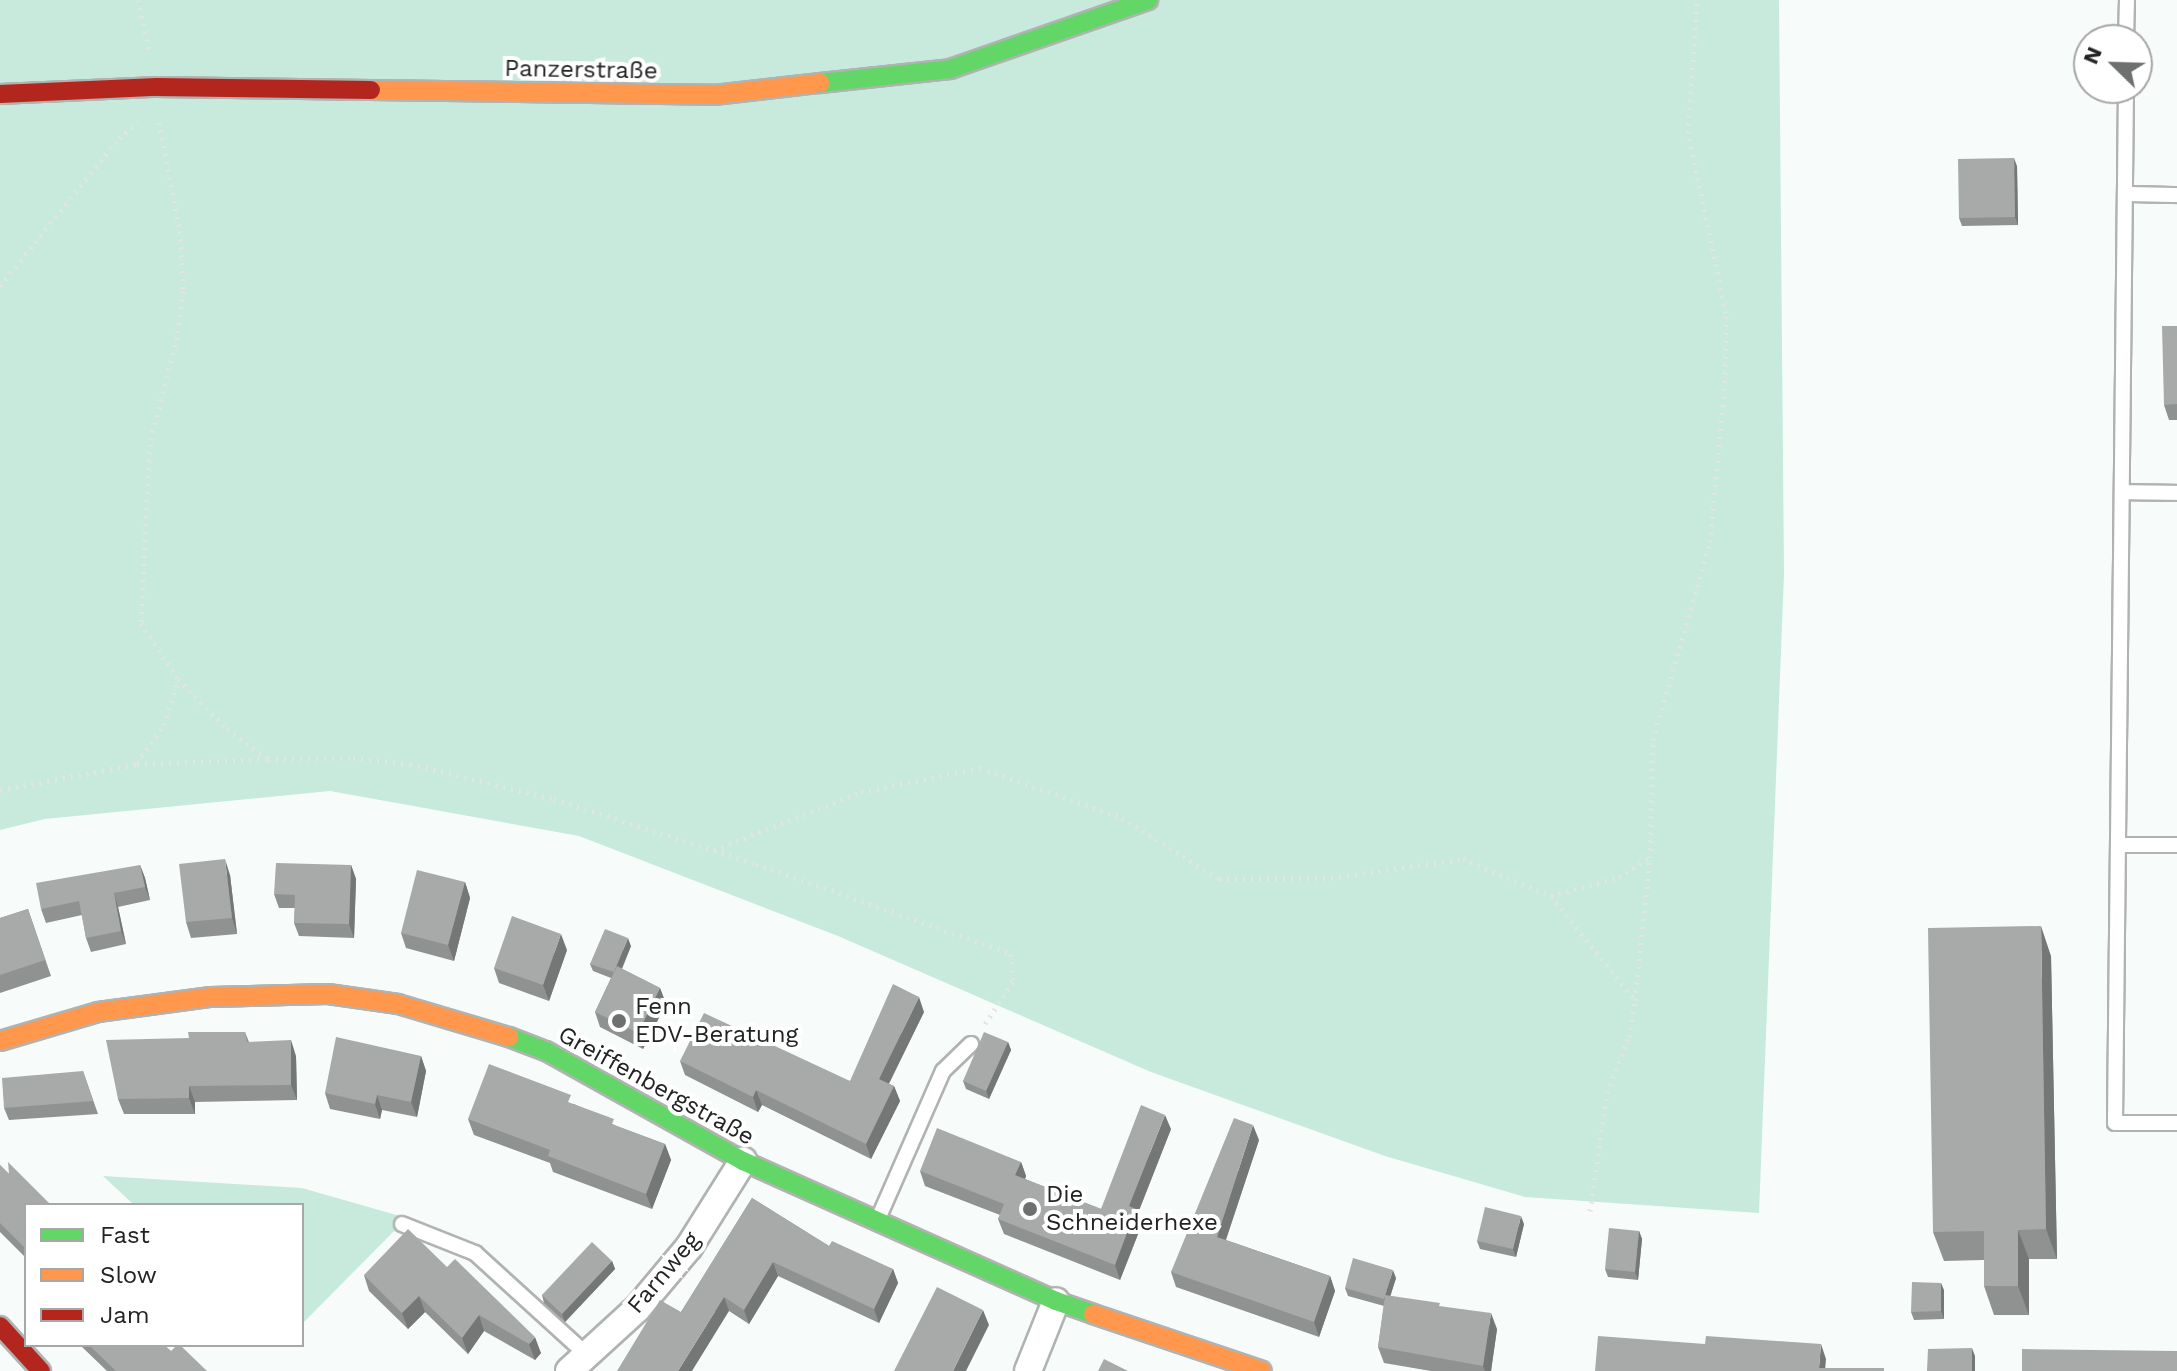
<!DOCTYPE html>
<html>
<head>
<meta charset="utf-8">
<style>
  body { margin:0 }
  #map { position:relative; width:2177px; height:1371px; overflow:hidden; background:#f7fcfa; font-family:"Work Sans",sans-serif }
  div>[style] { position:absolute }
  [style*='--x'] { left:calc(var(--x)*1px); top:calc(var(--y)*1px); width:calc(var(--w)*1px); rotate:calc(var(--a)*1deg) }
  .green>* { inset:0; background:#c7eadd }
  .path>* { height:5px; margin-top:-2.5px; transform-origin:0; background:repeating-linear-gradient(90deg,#e3e4e4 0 2px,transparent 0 8px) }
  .roads { filter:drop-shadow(2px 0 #b0b3b1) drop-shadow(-2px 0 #b0b3b1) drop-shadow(0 2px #b0b3b1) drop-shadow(0 -2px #b0b3b1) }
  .lane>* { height:14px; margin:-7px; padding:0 7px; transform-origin:7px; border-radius:7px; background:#fefffe }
  .street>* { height:26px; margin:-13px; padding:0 13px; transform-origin:13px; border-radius:13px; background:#fefffe }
  .fast>* { height:18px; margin:-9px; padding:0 9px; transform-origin:9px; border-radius:9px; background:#63d668 }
  .slow>* { height:18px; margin:-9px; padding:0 9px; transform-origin:9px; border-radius:9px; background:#ff974d }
  .jam>* { height:18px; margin:-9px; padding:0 9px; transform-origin:9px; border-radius:9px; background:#b3261e }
  .wall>* { inset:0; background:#909291 }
  .shaded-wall>* { inset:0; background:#757776 }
  .building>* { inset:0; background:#a7aaa9 }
  .dots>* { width:22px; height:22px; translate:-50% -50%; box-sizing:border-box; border:4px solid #fff; border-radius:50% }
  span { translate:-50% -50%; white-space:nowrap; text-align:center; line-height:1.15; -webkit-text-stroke:8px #fff; paint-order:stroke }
  .street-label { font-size:24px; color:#222423 }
  .poi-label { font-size:24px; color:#222423 }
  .left { translate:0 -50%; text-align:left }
  .legend { position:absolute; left:24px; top:1203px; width:280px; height:144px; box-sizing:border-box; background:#fff; border:2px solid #a7a7a7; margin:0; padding:10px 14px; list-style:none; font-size:24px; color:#222423 }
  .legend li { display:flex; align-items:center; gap:16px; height:40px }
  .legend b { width:40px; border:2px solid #a7a7a7 }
  .north { position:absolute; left:2073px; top:24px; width:80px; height:80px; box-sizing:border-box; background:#fff; border:2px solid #a7a7a7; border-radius:50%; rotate:293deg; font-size:22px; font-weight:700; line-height:32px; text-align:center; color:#222423 }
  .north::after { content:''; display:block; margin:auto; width:28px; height:36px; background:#6d706e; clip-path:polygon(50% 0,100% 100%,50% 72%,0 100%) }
</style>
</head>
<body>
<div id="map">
  <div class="green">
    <i style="clip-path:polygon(0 0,1779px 0,1784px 574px,1759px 1213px,1525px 1197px,1385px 1156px,1151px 1072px,838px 936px,579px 836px,330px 791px,45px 819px,0 830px)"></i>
    <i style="clip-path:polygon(103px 1176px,302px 1188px,407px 1218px,302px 1324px,302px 1205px,134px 1205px)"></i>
  </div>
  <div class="path">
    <i style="--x:138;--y:0;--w:54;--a:77.2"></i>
    <i style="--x:159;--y:122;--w:111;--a:79.1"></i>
    <i style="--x:180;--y:231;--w:60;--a:87.1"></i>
    <i style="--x:183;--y:291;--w:46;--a:97.4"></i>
    <i style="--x:177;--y:337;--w:110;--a:104.2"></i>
    <i style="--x:150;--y:444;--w:179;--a:92.9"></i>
    <i style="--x:141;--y:623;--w:67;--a:56.5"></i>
    <i style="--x:178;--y:679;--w:70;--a:45.6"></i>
    <i style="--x:227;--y:729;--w:51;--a:36.2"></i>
    <i style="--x:268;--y:759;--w:85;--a:-0.7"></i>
    <i style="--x:353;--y:758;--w:57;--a:6"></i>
    <i style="--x:410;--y:764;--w:148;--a:13.7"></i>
    <i style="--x:554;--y:799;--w:212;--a:17.8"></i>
    <i style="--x:756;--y:864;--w:270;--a:19.4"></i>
    <i style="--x:1011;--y:954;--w:28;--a:86"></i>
    <i style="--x:1013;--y:982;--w:54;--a:123.7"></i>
    <i style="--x:0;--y:286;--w:190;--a:-51.2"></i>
    <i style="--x:119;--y:138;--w:25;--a:-40"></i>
    <i style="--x:137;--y:763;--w:47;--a:-54.6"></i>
    <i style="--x:164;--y:725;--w:47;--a:-72.7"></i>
    <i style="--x:0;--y:790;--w:139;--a:-10.7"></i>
    <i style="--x:137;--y:764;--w:131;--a:-2.2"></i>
    <i style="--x:714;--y:850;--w:158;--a:-21.5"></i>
    <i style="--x:861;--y:792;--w:121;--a:-11.4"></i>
    <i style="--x:980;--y:768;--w:151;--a:19.4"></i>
    <i style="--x:1122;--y:818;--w:115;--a:32.2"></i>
    <i style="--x:1219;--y:879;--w:112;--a:-0.5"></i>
    <i style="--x:1331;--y:878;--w:133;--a:-8.2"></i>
    <i style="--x:1463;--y:859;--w:95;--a:22.8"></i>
    <i style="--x:1551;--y:896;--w:132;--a:51.1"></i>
    <i style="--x:1551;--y:896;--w:71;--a:-15.6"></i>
    <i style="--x:1619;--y:877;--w:36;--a:-32"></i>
    <i style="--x:1590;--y:1211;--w:119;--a:-81.8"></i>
    <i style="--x:1607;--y:1093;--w:60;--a:-68.6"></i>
    <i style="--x:1629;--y:1037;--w:37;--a:-81"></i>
    <i style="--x:1635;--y:1000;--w:143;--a:-84"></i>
    <i style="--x:1650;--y:858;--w:118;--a:-88.5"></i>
    <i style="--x:1653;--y:740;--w:206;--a:-73.9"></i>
    <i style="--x:1710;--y:542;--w:161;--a:-84.6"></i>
    <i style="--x:1725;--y:382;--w:69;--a:-89.2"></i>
    <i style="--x:1726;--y:313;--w:184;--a:-101.9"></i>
    <i style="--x:1688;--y:133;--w:133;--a:-86.1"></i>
  </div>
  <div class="roads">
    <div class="lane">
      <i style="--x:2126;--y:40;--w:40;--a:-88.6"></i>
      <i style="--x:2126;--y:88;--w:1035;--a:90.61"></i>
      <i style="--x:2115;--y:1123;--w:62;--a:0"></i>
      <i style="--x:2125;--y:194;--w:52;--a:1.1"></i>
      <i style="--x:2122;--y:492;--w:55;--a:1"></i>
      <i style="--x:2118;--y:845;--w:59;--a:0"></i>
      <i style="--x:878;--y:1219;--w:162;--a:-66.3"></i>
      <i style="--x:943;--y:1071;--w:39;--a:-44"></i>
      <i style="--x:402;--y:1224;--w:79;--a:21.7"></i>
      <i style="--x:475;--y:1253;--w:153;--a:42.3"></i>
    </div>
    <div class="street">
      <i style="--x:569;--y:1371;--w:92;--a:-42.4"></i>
      <i style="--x:637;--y:1309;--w:81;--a:-50"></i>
      <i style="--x:689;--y:1247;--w:102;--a:-57.9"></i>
      <i style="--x:1028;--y:1371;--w:75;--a:-68.2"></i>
    </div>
    <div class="fast">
      <i style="--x:820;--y:83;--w:131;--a:-6.1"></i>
      <i style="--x:950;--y:69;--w:210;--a:-19.2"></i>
      <i style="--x:509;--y:1037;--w:40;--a:21"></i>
      <i style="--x:546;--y:1051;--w:226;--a:29.2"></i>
      <i style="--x:743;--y:1161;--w:343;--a:24.1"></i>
      <i style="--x:1056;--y:1301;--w:39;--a:19"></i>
    </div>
    <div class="slow">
      <i style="--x:371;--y:90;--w:343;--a:0.8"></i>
      <i style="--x:714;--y:95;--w:107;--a:-6.5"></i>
      <i style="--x:0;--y:1041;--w:102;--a:-16.5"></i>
      <i style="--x:98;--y:1012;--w:114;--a:-7.6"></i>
      <i style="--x:211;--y:997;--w:117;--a:-1.5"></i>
      <i style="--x:328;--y:994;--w:71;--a:8.1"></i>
      <i style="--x:398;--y:1004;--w:116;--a:16.6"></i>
      <i style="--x:1093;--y:1314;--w:178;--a:18.6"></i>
    </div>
    <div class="jam">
      <i style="--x:0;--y:94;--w:157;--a:-2.6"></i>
      <i style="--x:157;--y:87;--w:214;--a:0.8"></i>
      <i style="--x:0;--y:1326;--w:61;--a:47.7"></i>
    </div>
  </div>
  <div class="wall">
    <i style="clip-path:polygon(2017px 166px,2018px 225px,1962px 226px,1959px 218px)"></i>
    <i style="clip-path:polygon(2177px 326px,2177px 420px,2169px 420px,2164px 405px)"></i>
    <i style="clip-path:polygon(140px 865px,145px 878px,150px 900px,118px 907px,126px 944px,91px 952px,86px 938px,82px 915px,46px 923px,41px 909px)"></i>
    <i style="clip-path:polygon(351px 865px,356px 879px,354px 938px,299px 936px,294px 923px,295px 908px,279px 908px,274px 894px)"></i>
    <i style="clip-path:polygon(230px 875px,237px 934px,191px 938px,186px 922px)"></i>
    <i style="clip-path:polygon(465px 882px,470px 898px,454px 961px,406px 948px,401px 933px)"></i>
    <i style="clip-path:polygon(28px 909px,51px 976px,0 993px,0 918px)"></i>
    <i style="clip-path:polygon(631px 946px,622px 969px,660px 988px,666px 1004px,643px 1049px,600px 1027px,595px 1012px,611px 978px,593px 971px,590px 964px)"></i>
    <i style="clip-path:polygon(567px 950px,549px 1001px,499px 983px,494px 968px)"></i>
    <i style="clip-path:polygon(2051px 956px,2057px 1259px,2029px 1259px,2029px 1315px,1994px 1315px,1984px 1286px,1984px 1260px,1944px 1261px,1933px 1232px)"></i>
    <i style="clip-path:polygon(924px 1012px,889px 1084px,894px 1086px,900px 1101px,871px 1159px,762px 1105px,758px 1112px,685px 1075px,680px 1061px,850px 1081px)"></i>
    <i style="clip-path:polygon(245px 1032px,249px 1042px,296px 1056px,297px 1100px,195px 1102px,195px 1114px,124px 1114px,118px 1099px,189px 1038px)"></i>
    <i style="clip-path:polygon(1008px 1042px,1011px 1050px,989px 1099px,966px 1089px,963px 1081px)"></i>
    <i style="clip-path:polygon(421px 1056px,426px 1071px,417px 1117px,382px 1110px,380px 1119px,330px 1109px,325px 1093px)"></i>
    <i style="clip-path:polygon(83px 1071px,98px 1114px,9px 1120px,4px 1108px)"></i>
    <i style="clip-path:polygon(574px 1104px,616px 1126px,665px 1144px,671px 1160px,652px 1209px,553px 1172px,550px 1163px,474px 1135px,468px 1119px)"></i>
    <i style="clip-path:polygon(1171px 1129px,1138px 1213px,1142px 1224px,1120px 1280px,1004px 1234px,998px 1219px,1000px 1215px,925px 1186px,920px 1171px,1021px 1162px,1026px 1176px,1025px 1179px,1101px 1209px)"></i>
    <i style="clip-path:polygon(1259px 1140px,1226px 1240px,1330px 1276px,1335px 1291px,1319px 1337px,1176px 1287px,1171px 1272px)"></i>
    <i style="clip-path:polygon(0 1165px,9px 1174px,26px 1205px,26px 1258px,0 1232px)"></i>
    <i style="clip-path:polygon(752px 1198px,829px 1246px,893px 1269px,898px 1283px,879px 1323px,778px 1276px,749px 1324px,729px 1311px,681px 1312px)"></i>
    <i style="clip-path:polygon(1524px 1224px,1516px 1257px,1480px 1249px,1477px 1241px)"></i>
    <i style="clip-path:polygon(1639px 1231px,1642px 1239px,1638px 1280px,1608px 1277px,1605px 1269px)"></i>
    <i style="clip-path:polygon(612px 1261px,615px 1269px,565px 1322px,544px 1303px,542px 1295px)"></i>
    <i style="clip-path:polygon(447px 1267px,541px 1353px,535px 1360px,484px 1331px,468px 1354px,425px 1312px,408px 1329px,369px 1291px,364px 1275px)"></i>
    <i style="clip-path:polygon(1396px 1278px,1390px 1296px,1441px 1307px,1497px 1329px,1491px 1371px,1431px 1371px,1384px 1363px,1378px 1347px,1384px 1306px,1348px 1296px,1345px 1288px)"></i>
    <i style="clip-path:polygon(1944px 1290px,1944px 1319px,1914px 1320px,1911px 1312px)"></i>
    <i style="clip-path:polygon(80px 1345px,164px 1345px,171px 1351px,207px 1371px,107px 1371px)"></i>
  </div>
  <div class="shaded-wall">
    <i style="clip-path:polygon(2014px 158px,2017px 166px,2018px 225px,2015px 217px)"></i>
    <i style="clip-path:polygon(225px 859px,230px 875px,237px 934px,232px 918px)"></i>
    <i style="clip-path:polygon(140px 865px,145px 878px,150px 900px,145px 887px)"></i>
    <i style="clip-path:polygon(351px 865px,356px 879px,354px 938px,349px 924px)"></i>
    <i style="clip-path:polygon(465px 882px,470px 898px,454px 961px,448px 945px)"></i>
    <i style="clip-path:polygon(114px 893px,118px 907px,126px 944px,121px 931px)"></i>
    <i style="clip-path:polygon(2041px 926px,2051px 956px,2057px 1259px,2046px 1229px)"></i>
    <i style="clip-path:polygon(561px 934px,567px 950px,549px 1001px,543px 985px)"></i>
    <i style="clip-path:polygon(628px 938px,631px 946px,617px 980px,614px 972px)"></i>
    <i style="clip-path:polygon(660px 988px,666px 1004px,643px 1049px,638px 1033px)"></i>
    <i style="clip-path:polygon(919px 997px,924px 1012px,884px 1093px,879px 1079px)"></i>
    <i style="clip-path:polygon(291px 1040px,296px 1056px,297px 1100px,291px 1085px)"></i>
    <i style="clip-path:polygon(1008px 1042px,1011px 1050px,989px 1099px,986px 1091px)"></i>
    <i style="clip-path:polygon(421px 1056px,426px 1071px,417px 1117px,411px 1102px)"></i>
    <i style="clip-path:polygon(189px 1086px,195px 1102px,195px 1114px,189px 1098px)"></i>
    <i style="clip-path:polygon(894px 1086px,900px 1101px,871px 1159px,866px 1144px)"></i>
    <i style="clip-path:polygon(756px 1090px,762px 1105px,758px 1112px,753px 1097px)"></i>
    <i style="clip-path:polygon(377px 1095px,382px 1110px,380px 1119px,375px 1104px)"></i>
    <i style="clip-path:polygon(1165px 1115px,1171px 1129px,1138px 1213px,1142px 1224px,1120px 1280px,1115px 1265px,1129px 1206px)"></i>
    <i style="clip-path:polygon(1253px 1125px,1259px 1140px,1222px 1251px,1217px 1237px)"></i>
    <i style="clip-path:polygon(665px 1144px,671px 1160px,652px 1209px,646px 1194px)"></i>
    <i style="clip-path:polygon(1021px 1162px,1026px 1176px,1021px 1190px,1015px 1175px)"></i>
    <i style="clip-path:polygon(1521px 1216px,1524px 1224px,1516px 1257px,1513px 1249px)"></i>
    <i style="clip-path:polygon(2018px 1230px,2029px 1259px,2029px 1315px,2018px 1286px)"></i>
    <i style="clip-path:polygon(1639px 1231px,1642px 1239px,1638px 1280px,1635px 1272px)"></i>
    <i style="clip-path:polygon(612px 1261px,615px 1269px,565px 1322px,562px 1314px)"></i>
    <i style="clip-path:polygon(773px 1262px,778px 1276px,749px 1324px,744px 1310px)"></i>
    <i style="clip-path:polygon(893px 1269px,898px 1283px,879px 1323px,874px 1309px)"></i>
    <i style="clip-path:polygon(1393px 1270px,1396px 1278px,1387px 1307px,1384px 1299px)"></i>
    <i style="clip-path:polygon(1330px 1276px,1335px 1291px,1319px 1337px,1314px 1322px)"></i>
    <i style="clip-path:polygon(1941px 1283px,1944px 1290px,1944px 1319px,1941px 1311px)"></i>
    <i style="clip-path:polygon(419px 1296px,425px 1312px,408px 1329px,402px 1313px)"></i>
    <i style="clip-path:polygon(724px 1297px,729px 1311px,692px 1371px,678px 1371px)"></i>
    <i style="clip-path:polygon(983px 1310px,989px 1325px,966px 1371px,953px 1371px)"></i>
    <i style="clip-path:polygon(1491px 1313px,1497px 1329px,1491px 1371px,1485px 1371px,1483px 1366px)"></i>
    <i style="clip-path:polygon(479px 1315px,484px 1331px,468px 1354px,462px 1338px)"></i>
    <i style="clip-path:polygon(535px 1337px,541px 1353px,535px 1360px,529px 1344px)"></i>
    <i style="clip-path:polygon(1821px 1344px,1826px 1359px,1825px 1371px,1819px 1368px)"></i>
    <i style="clip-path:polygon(1972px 1348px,1975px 1356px,1975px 1371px,1972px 1371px)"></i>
  </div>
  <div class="building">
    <i style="clip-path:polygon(2014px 158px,2015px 217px,1959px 218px,1958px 159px)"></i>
    <i style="clip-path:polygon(2162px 326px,2177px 326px,2177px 404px,2164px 405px)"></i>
    <i style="clip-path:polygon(225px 859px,232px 918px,186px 922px,179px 864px)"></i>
    <i style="clip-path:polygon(276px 863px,351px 865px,349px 924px,294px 923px,295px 895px,274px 894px)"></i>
    <i style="clip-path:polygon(140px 865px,145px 887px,114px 893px,121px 931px,86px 938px,79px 901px,41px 909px,36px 883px)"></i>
    <i style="clip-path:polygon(417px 870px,465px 882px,448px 945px,401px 933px)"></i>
    <i style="clip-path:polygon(28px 909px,45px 960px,0 975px,0 918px)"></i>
    <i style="clip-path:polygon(512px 916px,561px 934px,543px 985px,494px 968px)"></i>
    <i style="clip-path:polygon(2041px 926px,2046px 1229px,2018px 1230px,2018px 1286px,1984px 1286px,1984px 1231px,1933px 1232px,1928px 928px)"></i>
    <i style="clip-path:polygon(605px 929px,628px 938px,614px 972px,590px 964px)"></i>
    <i style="clip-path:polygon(617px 966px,660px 988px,638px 1033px,595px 1012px)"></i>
    <i style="clip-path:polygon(893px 984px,919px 997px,879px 1079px,894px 1086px,866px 1144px,756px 1090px,753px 1097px,680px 1061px,704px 1013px,850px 1081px)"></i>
    <i style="clip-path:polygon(188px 1032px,245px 1032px,247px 1042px,291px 1040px,291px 1085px,189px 1086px,189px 1098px,118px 1099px,106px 1040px,189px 1038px)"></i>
    <i style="clip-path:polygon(984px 1032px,1008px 1042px,986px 1091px,963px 1081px)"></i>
    <i style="clip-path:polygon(336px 1037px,421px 1056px,411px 1102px,377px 1095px,375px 1104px,325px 1093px)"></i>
    <i style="clip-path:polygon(489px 1064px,571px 1095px,568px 1102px,614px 1119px,612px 1124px,665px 1144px,646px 1194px,548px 1156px,550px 1150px,468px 1119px)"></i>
    <i style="clip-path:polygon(83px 1071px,93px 1101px,4px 1108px,2px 1078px)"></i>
    <i style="clip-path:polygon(1141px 1105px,1165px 1115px,1129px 1206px,1136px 1209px,1115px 1265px,998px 1219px,1004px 1204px,920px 1171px,937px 1128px,1021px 1162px,1015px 1175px,1101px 1209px)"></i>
    <i style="clip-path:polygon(1234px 1118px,1253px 1125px,1217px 1237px,1330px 1276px,1314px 1322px,1171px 1272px)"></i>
    <i style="clip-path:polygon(8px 1162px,51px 1205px,26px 1205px,26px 1249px,0 1223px,0 1165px,9px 1174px)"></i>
    <i style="clip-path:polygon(752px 1198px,829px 1246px,832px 1241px,893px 1269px,874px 1309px,773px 1262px,744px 1310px,724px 1297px,678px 1371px,617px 1371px,660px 1300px,681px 1312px)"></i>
    <i style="clip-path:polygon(1485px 1207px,1521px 1216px,1513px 1249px,1477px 1241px)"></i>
    <i style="clip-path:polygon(1609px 1228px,1639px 1231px,1635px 1272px,1605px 1269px)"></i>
    <i style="clip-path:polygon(408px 1229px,447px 1267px,455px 1259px,535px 1337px,529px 1344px,479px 1315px,462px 1338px,419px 1296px,402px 1313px,364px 1275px)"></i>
    <i style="clip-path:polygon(592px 1242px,612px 1261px,562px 1314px,542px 1295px)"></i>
    <i style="clip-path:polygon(1353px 1258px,1393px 1270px,1384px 1299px,1345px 1288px)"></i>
    <i style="clip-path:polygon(1912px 1282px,1941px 1283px,1941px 1311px,1911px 1312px)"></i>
    <i style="clip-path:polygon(937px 1287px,983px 1310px,953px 1371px,894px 1371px)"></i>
    <i style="clip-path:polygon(1385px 1295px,1440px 1303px,1439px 1306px,1491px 1313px,1483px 1366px,1378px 1347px)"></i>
    <i style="clip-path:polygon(1598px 1336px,1705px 1344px,1706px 1336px,1821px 1344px,1819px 1368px,1884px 1368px,1884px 1371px,1595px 1371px)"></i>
    <i style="clip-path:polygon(89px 1345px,164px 1345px,171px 1351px,177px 1345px,180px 1345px,207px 1371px,116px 1371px)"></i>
    <i style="clip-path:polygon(1972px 1348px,1972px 1371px,1927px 1371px,1928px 1349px)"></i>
    <i style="clip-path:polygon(2022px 1349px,2177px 1351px,2177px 1371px,2022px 1371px)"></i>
    <i style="clip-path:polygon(1104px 1359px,1128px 1371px,1098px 1371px)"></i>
  </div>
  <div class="dots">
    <i style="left:619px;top:1021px;background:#6d706e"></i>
    <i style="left:1030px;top:1209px;background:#6d706e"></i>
  </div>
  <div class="street-label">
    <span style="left:581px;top:70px;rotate:1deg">Panzerstraße</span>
    <span style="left:656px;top:1086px;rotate:29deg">Greiffenbergstraße</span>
    <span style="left:664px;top:1273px;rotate:-50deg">Farnweg</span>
  </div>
  <div class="poi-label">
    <span class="left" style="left:635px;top:1021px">Fenn<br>EDV-Beratung</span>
    <span class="left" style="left:1046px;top:1209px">Die<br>Schneiderhexe</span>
  </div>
  <ul class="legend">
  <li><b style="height:10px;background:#63d668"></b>Fast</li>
  <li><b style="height:10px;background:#ff974d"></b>Slow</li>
  <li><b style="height:10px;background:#b3261e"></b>Jam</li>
  </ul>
  <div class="north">N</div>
</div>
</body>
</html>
